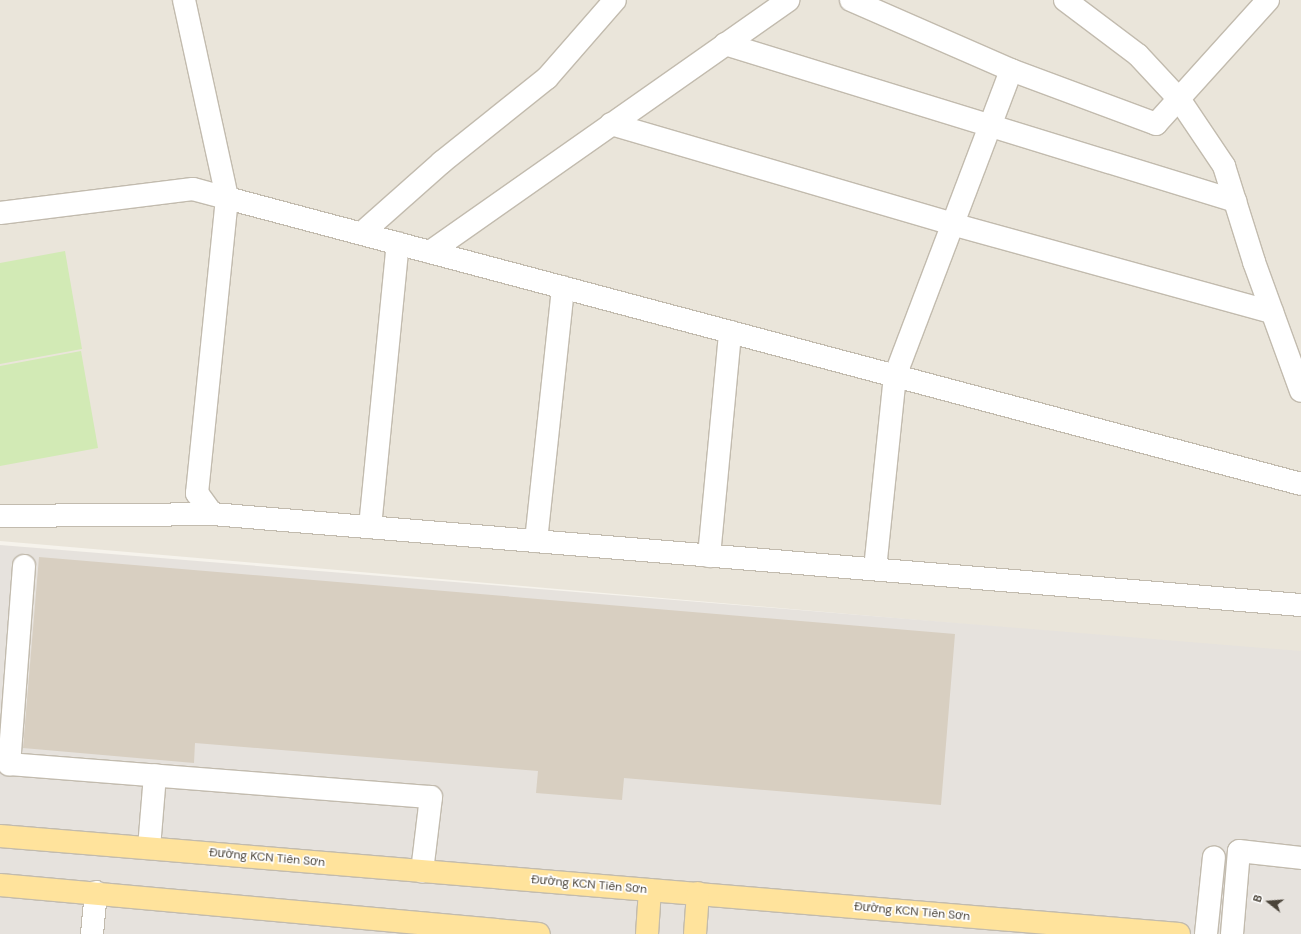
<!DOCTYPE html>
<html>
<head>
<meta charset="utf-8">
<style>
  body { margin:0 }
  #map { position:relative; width:1301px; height:934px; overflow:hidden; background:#f6f3ec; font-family:"DM Sans",sans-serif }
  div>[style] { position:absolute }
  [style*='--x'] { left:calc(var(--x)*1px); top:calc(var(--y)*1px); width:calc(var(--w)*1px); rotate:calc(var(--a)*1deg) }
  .residential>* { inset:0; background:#eae5da }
  .industrial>* { inset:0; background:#e6e2dd }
  .green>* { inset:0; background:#d2eab5 }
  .building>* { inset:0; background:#d8cfc1 }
  .roads { filter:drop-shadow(1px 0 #c2bbae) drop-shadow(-1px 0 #c2bbae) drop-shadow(0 1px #c2bbae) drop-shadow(0 -1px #c2bbae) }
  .minor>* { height:22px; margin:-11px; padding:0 11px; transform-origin:11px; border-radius:11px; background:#fff }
  .major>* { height:22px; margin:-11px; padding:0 11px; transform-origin:11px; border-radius:11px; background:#ffe39c }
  span { translate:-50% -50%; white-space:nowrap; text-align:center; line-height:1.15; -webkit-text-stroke:3.5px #fff; paint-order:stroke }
  .street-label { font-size:12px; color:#4b4439 }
  .north { position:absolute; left:1249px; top:882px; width:40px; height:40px; -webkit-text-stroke:3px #fff; paint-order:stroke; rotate:287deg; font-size:11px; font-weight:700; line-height:16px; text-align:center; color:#4b4439 }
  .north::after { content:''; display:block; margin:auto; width:14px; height:18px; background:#4b4439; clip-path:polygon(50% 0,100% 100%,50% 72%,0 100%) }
</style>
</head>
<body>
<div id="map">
  <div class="residential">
    <i style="clip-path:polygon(0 0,1301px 0,1301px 653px,0 541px)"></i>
  </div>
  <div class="industrial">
    <i style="clip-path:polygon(0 545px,1301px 651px,1301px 934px,0 934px)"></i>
  </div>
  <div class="green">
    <i style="clip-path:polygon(65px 251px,82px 349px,0 364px,0 263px)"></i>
    <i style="clip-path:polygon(81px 351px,98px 448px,0 466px,0 366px)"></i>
  </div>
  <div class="building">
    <i style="clip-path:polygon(39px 557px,955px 634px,941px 805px,624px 778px,622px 800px,536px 793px,538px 771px,195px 743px,194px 763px,23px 748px)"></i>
  </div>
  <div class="roads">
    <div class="minor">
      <i style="--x:184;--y:0;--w:203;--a:77.7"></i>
      <i style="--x:227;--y:198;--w:1111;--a:14.91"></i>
      <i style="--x:851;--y:0;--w:175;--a:23.6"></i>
      <i style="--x:1011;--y:70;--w:155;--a:20.4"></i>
      <i style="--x:1156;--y:124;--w:167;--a:-47.9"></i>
      <i style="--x:1065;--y:0;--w:91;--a:37"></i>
      <i style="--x:1138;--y:55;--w:60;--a:47"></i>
      <i style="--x:1179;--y:99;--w:81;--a:56.1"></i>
      <i style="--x:1224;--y:166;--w:101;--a:72.6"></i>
      <i style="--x:1254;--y:262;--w:137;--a:70"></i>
      <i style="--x:725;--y:44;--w:534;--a:17.11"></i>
      <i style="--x:611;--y:124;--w:355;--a:16.3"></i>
      <i style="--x:952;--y:224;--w:332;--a:15.4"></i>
      <i style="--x:0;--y:213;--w:194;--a:-7.1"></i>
      <i style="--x:193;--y:189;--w:35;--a:15"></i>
      <i style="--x:227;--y:198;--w:297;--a:95.8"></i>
      <i style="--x:197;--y:493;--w:26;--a:54"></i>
      <i style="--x:212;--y:514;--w:1093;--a:4.78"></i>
      <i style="--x:362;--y:233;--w:107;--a:-41.6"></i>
      <i style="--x:442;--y:162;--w:134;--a:-38.7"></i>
      <i style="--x:547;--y:78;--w:103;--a:-48.9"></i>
      <i style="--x:430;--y:252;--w:438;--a:-35.1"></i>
      <i style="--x:0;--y:516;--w:212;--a:-0.5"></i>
      <i style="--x:370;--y:527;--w:285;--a:-84.4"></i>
      <i style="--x:536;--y:541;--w:255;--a:-83.9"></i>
      <i style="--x:709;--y:556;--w:225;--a:-84.6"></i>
      <i style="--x:24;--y:566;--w:199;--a:94.3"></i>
      <i style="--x:9;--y:764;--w:423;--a:4.5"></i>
      <i style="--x:431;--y:797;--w:75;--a:96.9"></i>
      <i style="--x:875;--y:569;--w:194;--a:-84.1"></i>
      <i style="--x:895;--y:376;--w:327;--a:-69.2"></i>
      <i style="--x:149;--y:848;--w:73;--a:-85.3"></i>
      <i style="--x:92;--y:934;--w:42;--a:-84.6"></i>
      <i style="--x:1206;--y:934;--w:77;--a:-84.1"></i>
      <i style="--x:1232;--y:934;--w:83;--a:-85.2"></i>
      <i style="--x:1239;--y:851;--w:62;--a:6.4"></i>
    </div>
    <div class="major">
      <i style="--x:0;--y:836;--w:1183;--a:4.75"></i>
      <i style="--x:0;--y:885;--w:541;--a:5.19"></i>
      <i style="--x:647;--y:934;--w:44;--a:-86.1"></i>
      <i style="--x:695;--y:934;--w:41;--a:-85.8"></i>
    </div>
  </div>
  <div class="street-label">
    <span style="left:267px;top:858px;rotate:5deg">Đường KCN Tiên Sơn</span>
    <span style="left:589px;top:885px;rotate:5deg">Đường KCN Tiên Sơn</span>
    <span style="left:912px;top:912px;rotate:5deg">Đường KCN Tiên Sơn</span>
  </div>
  <div class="north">B</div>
</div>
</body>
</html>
